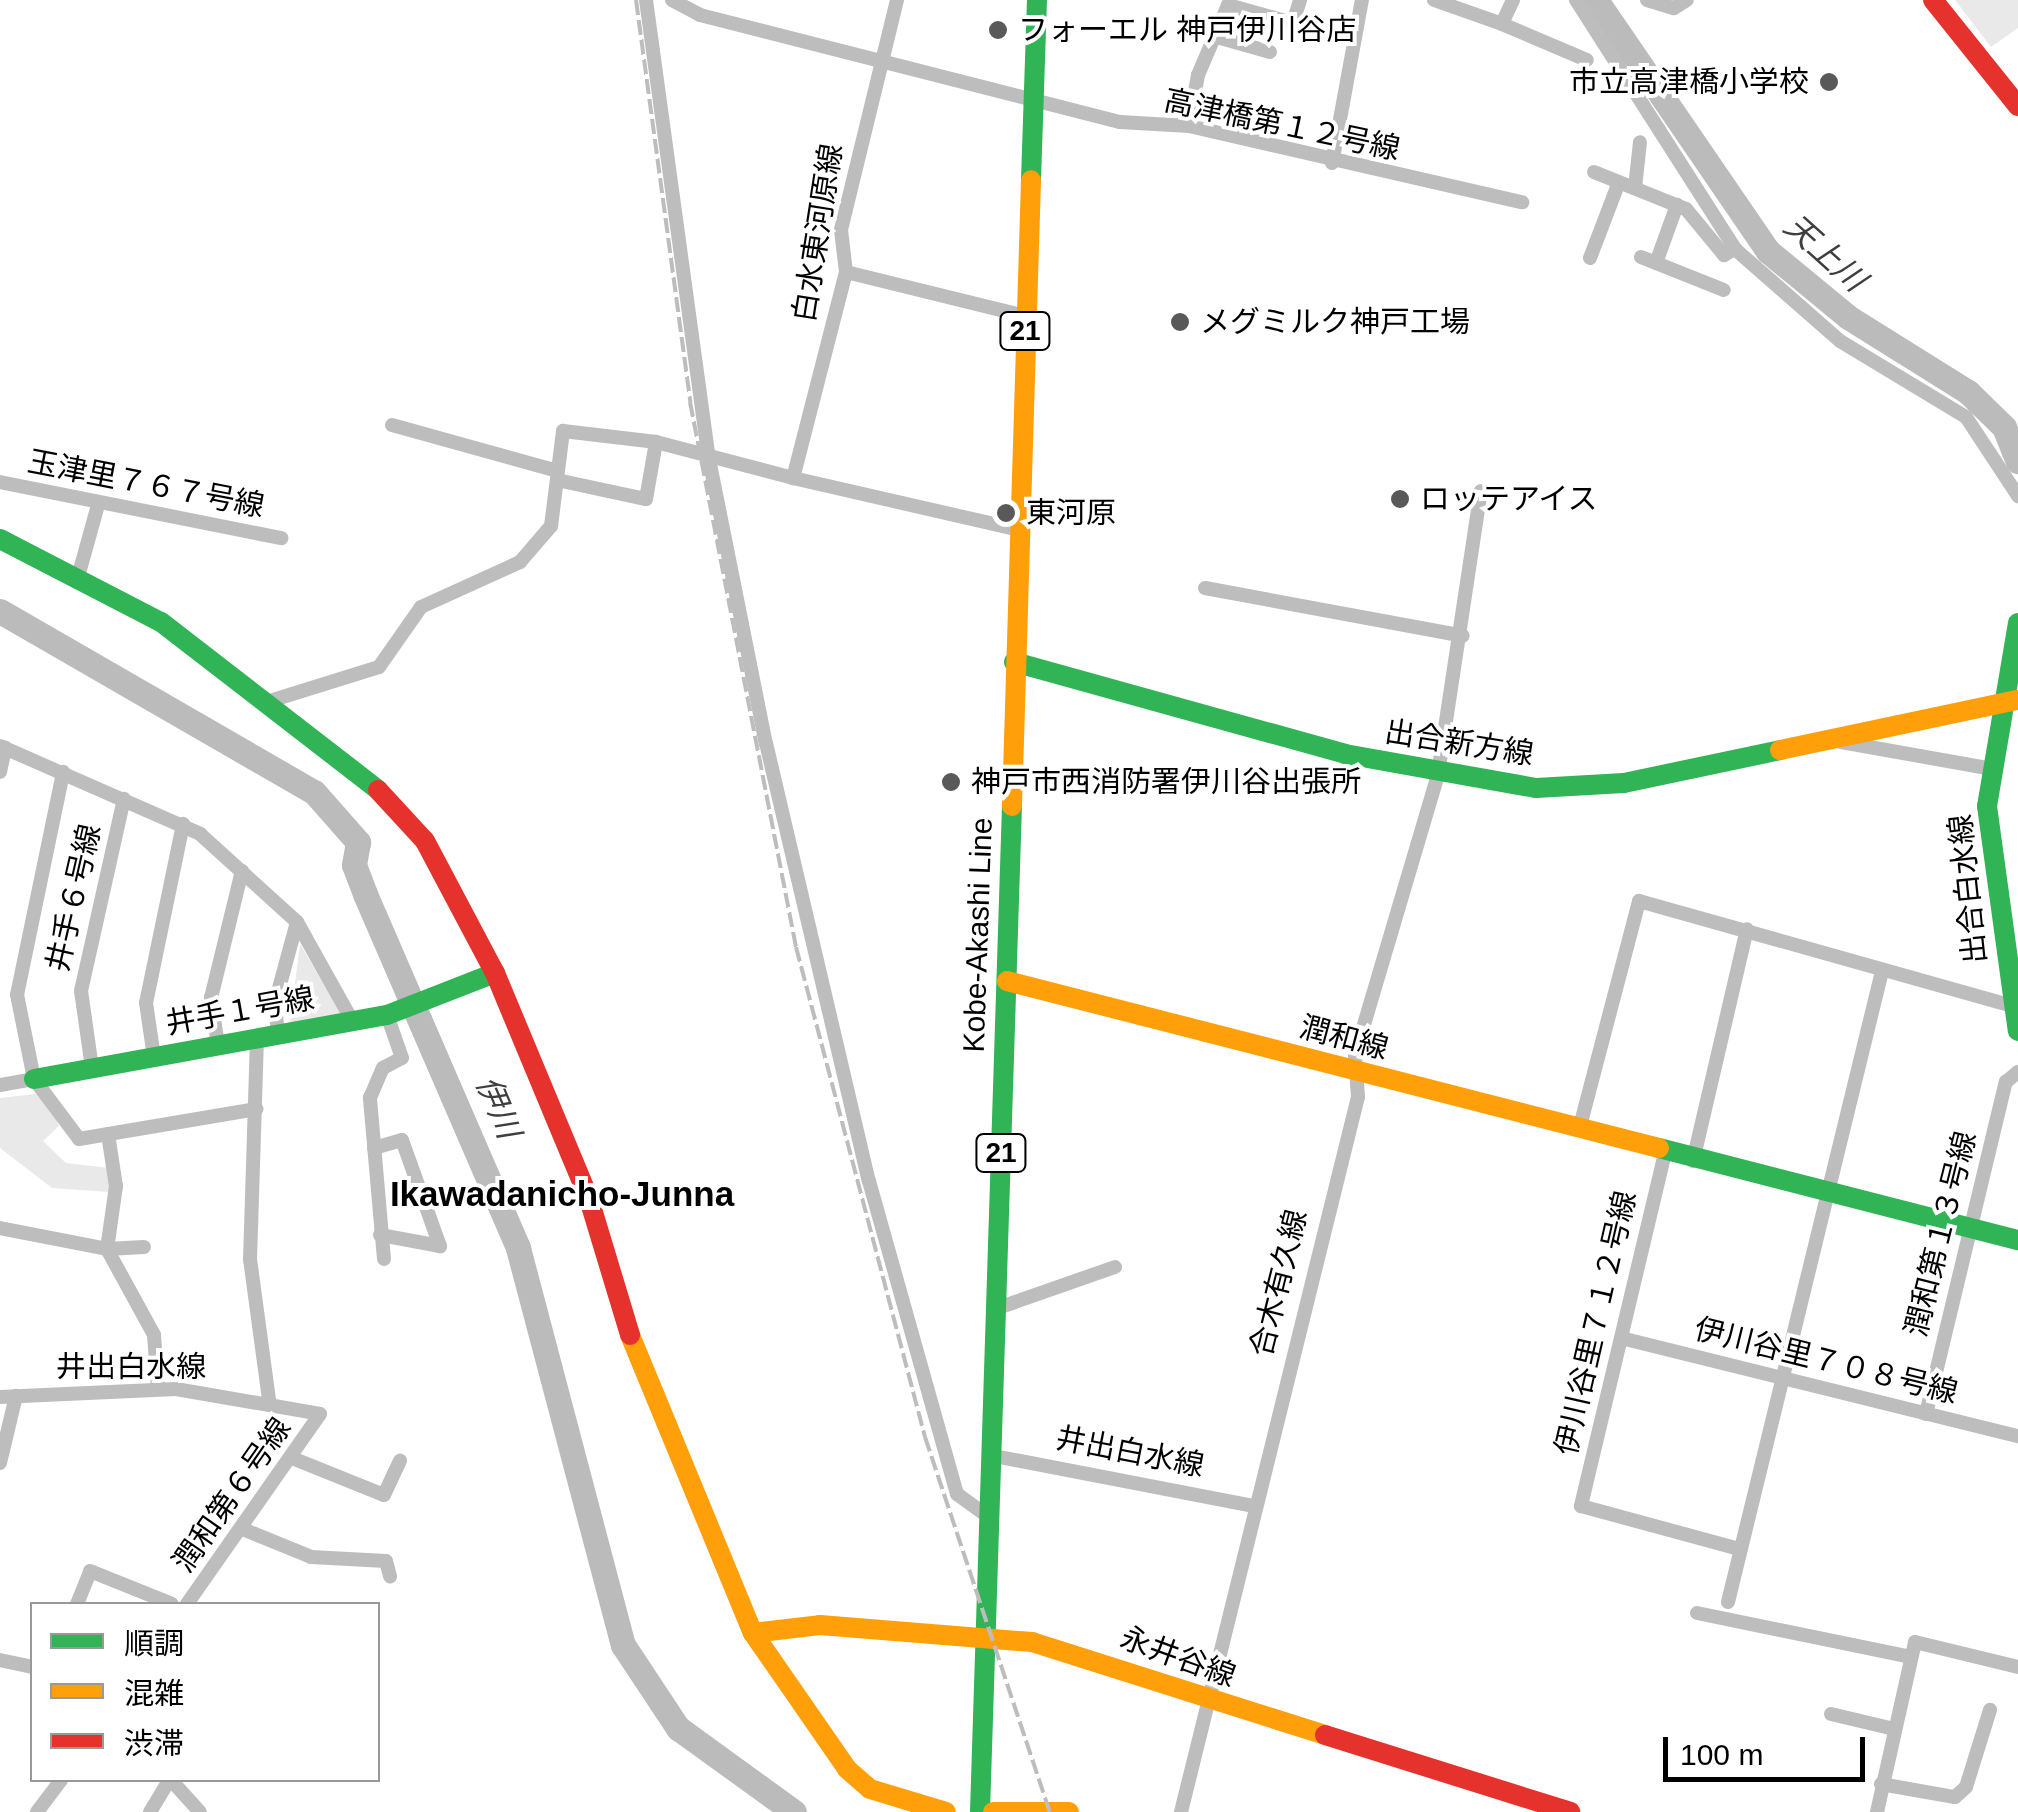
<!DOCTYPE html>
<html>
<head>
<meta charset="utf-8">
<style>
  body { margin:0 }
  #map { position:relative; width:2018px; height:1812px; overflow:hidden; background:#fff; font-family:Helvetica,"Noto Sans JP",sans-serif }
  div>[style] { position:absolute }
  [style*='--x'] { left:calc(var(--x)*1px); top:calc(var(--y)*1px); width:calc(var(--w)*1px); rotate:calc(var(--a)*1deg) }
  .green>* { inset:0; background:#e9e9e9 }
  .stream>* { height:4px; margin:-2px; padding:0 2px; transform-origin:2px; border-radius:2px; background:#bbb }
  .river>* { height:25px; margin:-12.5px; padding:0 12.5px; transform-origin:12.5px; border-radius:12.5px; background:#bbb }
  .street>* { height:14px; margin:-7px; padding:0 7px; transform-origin:7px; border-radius:7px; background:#bdbdbd }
  .fast>* { height:20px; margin:-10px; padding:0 10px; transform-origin:10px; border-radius:10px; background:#30b455 }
  .slow>* { height:20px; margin:-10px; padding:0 10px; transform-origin:10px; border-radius:10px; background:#ff9f0a }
  .jam>* { height:20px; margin:-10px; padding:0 10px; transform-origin:10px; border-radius:10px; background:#e5322d }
  .rail>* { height:4px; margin-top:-2px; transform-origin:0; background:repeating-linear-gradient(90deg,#bdbdbd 0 15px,transparent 0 20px) }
  .dots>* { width:28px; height:28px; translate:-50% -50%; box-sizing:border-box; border:5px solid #fff; border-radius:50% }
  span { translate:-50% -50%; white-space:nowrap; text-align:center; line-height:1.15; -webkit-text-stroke:8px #fff; paint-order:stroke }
  .shield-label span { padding:2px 8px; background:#fff; border:2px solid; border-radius:8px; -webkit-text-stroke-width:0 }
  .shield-label { font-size:28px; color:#000; font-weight:700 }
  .poi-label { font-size:30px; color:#000 }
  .left { translate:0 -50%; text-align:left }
  .right { translate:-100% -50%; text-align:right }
  .street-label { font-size:30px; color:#000 }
  .water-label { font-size:32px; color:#3f3f3f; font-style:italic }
  .quarter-label { font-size:35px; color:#000; font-weight:700 }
  .legend { position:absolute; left:30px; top:1602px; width:350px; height:180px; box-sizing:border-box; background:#fff; border:2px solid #999; margin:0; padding:12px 18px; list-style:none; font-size:30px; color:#000 }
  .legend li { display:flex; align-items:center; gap:20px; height:50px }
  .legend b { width:50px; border:2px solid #999 }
  .scale { position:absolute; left:1663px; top:1737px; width:202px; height:45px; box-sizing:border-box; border:5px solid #000; border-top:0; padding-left:12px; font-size:30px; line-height:35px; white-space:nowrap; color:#000; -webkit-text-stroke:8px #fff; paint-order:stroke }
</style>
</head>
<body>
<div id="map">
  <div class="green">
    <i style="clip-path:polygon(1955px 0,2018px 0,2018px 28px,1991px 47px)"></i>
    <i style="clip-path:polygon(300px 944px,340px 1011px,339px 1016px,290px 1023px)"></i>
    <i style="clip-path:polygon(43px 1093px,59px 1126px,43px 1141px,66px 1163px,109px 1168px,109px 1192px,52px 1188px,0 1148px,0 1098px)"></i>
  </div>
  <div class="stream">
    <i style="--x:775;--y:1804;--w:9;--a:63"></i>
  </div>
  <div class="river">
    <i style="--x:1596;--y:0;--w:304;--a:55.6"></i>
    <i style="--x:1768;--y:251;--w:104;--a:39.5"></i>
    <i style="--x:1848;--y:317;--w:142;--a:32"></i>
    <i style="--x:1968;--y:392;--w:50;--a:44.2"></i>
    <i style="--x:2004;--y:427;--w:37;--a:68"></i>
    <i style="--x:0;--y:611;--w:362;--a:30"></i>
    <i style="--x:314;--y:792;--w:67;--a:48.7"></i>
    <i style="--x:358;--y:842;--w:23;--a:100"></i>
    <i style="--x:354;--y:865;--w:31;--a:69"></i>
    <i style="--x:365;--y:894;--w:386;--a:66.6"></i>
    <i style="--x:518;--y:1248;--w:411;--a:75.2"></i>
    <i style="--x:623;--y:1645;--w:100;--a:56.5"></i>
    <i style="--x:678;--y:1728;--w:143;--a:35.9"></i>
  </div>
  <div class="street">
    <i style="--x:646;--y:0;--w:458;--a:82.2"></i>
    <i style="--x:708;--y:454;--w:295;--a:78.7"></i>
    <i style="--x:766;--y:743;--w:450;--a:76.8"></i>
    <i style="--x:869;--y:1181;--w:325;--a:74.3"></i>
    <i style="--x:957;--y:1494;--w:41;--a:36"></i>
    <i style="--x:672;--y:0;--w:32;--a:28"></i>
    <i style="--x:700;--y:15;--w:433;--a:14.3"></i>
    <i style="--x:1120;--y:122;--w:69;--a:3.3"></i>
    <i style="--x:1189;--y:126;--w:342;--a:12.9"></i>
    <i style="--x:897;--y:0;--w:237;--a:103.7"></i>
    <i style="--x:841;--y:230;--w:42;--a:83.2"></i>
    <i style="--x:846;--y:272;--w:213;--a:104.4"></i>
    <i style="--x:793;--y:478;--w:233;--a:12.9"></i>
    <i style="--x:1434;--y:0;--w:72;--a:19.4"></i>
    <i style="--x:1513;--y:0;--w:26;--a:115"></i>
    <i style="--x:1502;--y:24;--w:92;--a:23"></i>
    <i style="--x:1576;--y:0;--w:295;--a:57.4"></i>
    <i style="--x:1735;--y:249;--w:140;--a:41.2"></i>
    <i style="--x:1840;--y:341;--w:147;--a:31.1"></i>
    <i style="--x:1966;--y:417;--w:95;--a:56.6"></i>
    <i style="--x:1647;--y:0;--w:28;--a:17"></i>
    <i style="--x:1674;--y:8;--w:15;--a:-32"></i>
    <i style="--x:1217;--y:37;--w:55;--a:15.8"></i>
    <i style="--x:1189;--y:126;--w:52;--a:-80"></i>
    <i style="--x:1198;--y:75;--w:76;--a:-66.8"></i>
    <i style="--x:1228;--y:5;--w:67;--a:15.5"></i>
    <i style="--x:1293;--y:23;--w:24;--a:-73"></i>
    <i style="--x:1332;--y:163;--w:166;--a:-79.6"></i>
    <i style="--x:1594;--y:172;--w:99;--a:21.9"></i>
    <i style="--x:1686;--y:209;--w:60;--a:50.4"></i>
    <i style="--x:1724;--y:255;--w:13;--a:-29"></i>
    <i style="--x:1635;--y:188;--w:46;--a:-83.8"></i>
    <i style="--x:1641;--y:257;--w:89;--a:21.7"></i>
    <i style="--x:1590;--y:258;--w:81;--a:-69.1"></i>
    <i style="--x:1656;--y:263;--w:62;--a:-70.1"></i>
    <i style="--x:846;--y:272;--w:184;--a:13.8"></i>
    <i style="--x:392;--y:425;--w:172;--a:15.5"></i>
    <i style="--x:557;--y:480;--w:91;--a:12.1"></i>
    <i style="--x:646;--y:499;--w:58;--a:-80"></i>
    <i style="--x:0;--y:482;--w:287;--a:11.3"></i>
    <i style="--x:78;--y:577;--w:75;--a:-74.5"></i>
    <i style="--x:1205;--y:588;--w:262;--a:10.5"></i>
    <i style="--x:273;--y:700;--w:111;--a:-17.3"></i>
    <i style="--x:379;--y:667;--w:73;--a:-55"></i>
    <i style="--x:421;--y:607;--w:109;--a:-24.4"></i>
    <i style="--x:520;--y:562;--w:48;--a:-49.3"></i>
    <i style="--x:551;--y:526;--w:96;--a:-82.8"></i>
    <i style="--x:563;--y:431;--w:94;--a:6.7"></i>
    <i style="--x:656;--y:442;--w:142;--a:14.7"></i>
    <i style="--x:1841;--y:742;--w:154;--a:10.1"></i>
    <i style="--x:0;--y:746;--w:219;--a:23.7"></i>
    <i style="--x:200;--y:834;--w:131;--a:42.2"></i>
    <i style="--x:297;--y:922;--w:115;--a:60.8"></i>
    <i style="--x:0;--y:772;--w:25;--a:-78"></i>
    <i style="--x:278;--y:1034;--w:31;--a:-96"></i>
    <i style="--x:275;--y:1003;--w:84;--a:-74.8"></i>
    <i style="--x:257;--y:1038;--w:221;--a:91.8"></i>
    <i style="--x:250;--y:1259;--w:142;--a:82.3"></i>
    <i style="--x:218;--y:1045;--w:48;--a:-98.5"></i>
    <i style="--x:211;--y:998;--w:131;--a:-76.3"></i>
    <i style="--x:154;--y:1057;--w:55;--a:-98.4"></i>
    <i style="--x:146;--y:1003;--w:183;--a:-78.3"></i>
    <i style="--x:92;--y:1068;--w:78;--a:-98.1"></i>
    <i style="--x:81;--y:991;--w:197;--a:-77.4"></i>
    <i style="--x:34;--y:1079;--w:86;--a:-101.4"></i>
    <i style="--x:17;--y:995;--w:228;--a:-78.3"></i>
    <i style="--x:34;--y:1079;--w:75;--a:53.1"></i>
    <i style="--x:79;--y:1139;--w:180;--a:-9.6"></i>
    <i style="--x:0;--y:1085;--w:35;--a:-10"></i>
    <i style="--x:1579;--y:1130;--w:237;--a:-75.3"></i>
    <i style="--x:1639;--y:901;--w:388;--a:15.7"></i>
    <i style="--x:108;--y:1134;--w:53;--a:81.3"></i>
    <i style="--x:116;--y:1186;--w:64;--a:98.1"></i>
    <i style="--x:107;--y:1249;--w:98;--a:61.3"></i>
    <i style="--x:154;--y:1335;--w:54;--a:85.8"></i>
    <i style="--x:374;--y:1148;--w:29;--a:-16"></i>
    <i style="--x:402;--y:1140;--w:113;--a:70.3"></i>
    <i style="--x:440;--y:1246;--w:61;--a:-169.6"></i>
    <i style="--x:1665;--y:1153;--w:363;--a:103.4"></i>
    <i style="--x:1581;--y:1506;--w:164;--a:15.2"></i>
    <i style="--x:1693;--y:1161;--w:238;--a:-76.9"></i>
    <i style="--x:0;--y:1228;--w:109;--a:11.1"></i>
    <i style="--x:107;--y:1249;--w:37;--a:-3"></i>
    <i style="--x:384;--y:1259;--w:162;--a:-95"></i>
    <i style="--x:370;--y:1098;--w:33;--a:-67"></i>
    <i style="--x:383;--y:1068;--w:21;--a:-28"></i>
    <i style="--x:402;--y:1058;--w:46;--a:-109.2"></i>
    <i style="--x:998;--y:1308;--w:124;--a:-19.3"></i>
    <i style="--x:1621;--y:1338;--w:409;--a:13.9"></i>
    <i style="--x:0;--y:1397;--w:176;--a:-2.6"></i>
    <i style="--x:176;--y:1389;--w:146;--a:9.8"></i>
    <i style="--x:320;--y:1414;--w:232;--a:125"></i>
    <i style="--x:1926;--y:1414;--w:342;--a:-76.5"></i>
    <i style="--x:2006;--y:1082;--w:16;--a:-40"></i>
    <i style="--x:994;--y:1456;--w:265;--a:10.9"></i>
    <i style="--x:292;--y:1458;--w:99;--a:21.9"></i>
    <i style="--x:384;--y:1495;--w:38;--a:-65"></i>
    <i style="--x:0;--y:1463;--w:69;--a:-76.6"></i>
    <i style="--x:245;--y:1530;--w:71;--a:22.2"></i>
    <i style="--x:311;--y:1557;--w:75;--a:3.1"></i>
    <i style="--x:386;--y:1561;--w:16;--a:75"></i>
    <i style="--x:1728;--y:1602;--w:650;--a:-76.28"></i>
    <i style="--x:77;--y:1604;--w:35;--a:-68"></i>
    <i style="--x:90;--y:1571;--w:88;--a:21.9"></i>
    <i style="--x:1697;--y:1613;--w:218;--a:11.6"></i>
    <i style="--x:0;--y:1660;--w:33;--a:12"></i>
    <i style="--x:1831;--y:1714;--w:65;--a:13.4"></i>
    <i style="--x:171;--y:1780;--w:43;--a:47.8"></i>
    <i style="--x:1881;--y:1784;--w:75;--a:10"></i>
    <i style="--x:1955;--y:1797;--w:15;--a:-42"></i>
    <i style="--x:1966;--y:1787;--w:81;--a:-72.7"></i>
    <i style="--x:37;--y:1812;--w:40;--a:-53"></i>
    <i style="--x:150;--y:1812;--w:37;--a:-59"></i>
    <i style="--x:1181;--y:1812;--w:737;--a:-76.1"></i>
    <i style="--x:1358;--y:1097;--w:42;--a:-94.1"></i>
    <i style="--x:1355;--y:1055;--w:293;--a:-73.5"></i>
    <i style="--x:1438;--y:774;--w:286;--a:-81.4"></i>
    <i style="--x:1877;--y:1812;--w:174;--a:-77.4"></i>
    <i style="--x:1915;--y:1642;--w:106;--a:13.6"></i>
  </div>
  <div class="fast">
    <i style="--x:1031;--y:180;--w:180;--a:-88.1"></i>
    <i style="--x:0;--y:539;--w:181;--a:27.3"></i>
    <i style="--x:161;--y:622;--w:274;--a:37.7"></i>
    <i style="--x:2018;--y:623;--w:186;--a:99.6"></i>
    <i style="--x:1987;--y:806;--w:227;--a:82.2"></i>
    <i style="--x:1014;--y:662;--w:344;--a:15.5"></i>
    <i style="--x:1345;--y:754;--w:194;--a:10.1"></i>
    <i style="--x:1536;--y:788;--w:88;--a:-3.3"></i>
    <i style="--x:1624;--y:783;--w:159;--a:-11.9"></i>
    <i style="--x:34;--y:1079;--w:359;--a:-10.3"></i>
    <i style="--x:387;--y:1015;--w:116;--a:-21.3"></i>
    <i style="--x:1659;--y:1148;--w:371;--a:14.4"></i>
    <i style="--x:980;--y:1812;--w:1007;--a:-88.18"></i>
  </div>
  <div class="slow">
    <i style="--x:1780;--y:750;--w:243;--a:-11.9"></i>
    <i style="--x:1012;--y:806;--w:626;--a:-88.26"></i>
    <i style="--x:1007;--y:981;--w:673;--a:14.37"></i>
    <i style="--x:630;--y:1335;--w:322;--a:67.6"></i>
    <i style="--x:753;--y:1633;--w:165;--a:55.3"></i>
    <i style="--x:847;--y:1769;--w:30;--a:41"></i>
    <i style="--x:870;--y:1789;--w:79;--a:16.8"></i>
    <i style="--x:753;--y:1633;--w:67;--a:-6.8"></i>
    <i style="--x:820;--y:1625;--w:213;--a:4.6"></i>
    <i style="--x:1032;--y:1642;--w:307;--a:17.6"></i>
    <i style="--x:993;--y:1812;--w:76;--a:0"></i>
  </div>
  <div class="jam">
    <i style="--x:1933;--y:0;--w:136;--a:51.3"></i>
    <i style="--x:378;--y:790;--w:69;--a:47.3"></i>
    <i style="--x:425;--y:841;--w:149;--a:62.1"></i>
    <i style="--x:495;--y:973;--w:245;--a:67.4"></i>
    <i style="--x:589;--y:1199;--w:142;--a:73.2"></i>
    <i style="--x:1325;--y:1735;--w:257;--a:17.4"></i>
  </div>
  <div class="rail">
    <i style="--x:636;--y:0;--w:406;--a:82.3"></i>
    <i style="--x:690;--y:402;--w:555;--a:78.99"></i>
    <i style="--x:796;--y:947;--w:507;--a:75.25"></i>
    <i style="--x:925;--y:1437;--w:395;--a:71.6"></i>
  </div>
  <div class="dots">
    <i style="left:998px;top:30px;background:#595959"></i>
    <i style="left:1829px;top:82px;background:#595959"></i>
    <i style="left:1180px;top:322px;background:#595959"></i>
    <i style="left:1400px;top:499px;background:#595959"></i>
    <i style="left:1006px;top:513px;background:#595959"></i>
    <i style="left:951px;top:782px;background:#595959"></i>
  </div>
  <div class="shield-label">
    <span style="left:1025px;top:331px">21</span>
    <span style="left:1001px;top:1153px">21</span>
  </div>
  <div class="poi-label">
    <span class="left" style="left:1018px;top:30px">フォーエル 神戸伊川谷店</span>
    <span class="right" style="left:1809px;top:82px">市立高津橋小学校</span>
    <span class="left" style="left:1200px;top:322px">メグミルク神戸工場</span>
    <span class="left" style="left:1420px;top:499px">ロッテアイス</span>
    <span class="left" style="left:1026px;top:513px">東河原</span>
    <span class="left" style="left:971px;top:782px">神戸市西消防署伊川谷出張所</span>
  </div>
  <div class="street-label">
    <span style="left:1282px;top:125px;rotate:12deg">高津橋第１２号線</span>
    <span style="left:818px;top:233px;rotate:-81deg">白水東河原線</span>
    <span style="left:146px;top:484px;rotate:11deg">玉津里７６７号線</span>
    <span style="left:1459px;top:743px;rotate:9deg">出合新方線</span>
    <span style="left:1968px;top:889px;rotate:-96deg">出合白水線</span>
    <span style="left:74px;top:898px;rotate:-77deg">井手６号線</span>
    <span style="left:978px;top:935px;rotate:-88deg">Kobe-Akashi Line</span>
    <span style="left:240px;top:1011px;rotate:-10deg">井手１号線</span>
    <span style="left:1344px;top:1038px;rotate:15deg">潤和線</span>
    <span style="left:1941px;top:1234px;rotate:-76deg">潤和第１３号線</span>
    <span style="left:1279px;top:1283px;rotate:-76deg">合木有久線</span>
    <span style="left:1596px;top:1323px;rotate:-77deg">伊川谷里７１２号線</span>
    <span style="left:1826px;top:1361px;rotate:14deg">伊川谷里７０８号線</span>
    <span style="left:131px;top:1367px">井出白水線</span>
    <span style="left:1130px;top:1452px;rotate:11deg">井出白水線</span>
    <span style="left:232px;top:1495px;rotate:-55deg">潤和第６号線</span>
    <span style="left:1178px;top:1657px;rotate:20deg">永井谷線</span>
  </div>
  <div class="water-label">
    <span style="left:1825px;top:253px;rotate:42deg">天上川</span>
    <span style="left:498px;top:1107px;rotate:67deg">伊川</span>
  </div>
  <div class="quarter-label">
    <span style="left:562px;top:1194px">Ikawadanicho-Junna</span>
  </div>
  <ul class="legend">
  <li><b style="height:12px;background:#30b455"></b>順調</li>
  <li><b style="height:12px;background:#ff9f0a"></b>混雑</li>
  <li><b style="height:12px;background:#e5322d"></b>渋滞</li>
  </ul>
  <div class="scale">100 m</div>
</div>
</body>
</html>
